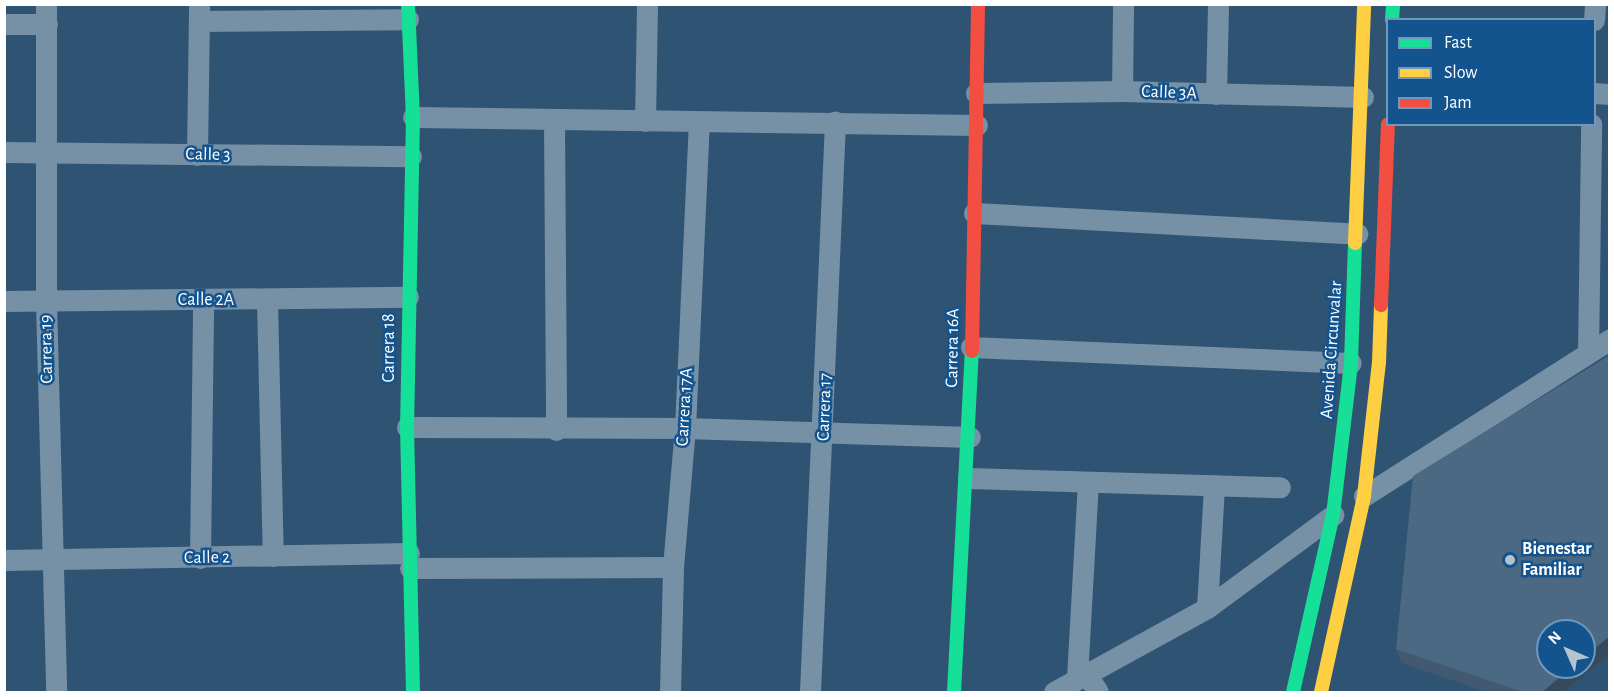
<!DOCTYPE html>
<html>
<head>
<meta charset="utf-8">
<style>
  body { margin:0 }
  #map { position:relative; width:1614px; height:697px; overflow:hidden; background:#2f5373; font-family:"Alegreya Sans",sans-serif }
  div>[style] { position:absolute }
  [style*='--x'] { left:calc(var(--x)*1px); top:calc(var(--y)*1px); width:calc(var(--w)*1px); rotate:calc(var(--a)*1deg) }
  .street>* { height:21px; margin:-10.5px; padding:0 10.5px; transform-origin:10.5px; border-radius:10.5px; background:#7690a6 }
  .fast>* { height:14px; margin:-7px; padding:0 7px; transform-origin:7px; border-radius:7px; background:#16e098 }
  .slow>* { height:14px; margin:-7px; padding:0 7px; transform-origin:7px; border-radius:7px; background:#ffcf43 }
  .jam>* { height:14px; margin:-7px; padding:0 7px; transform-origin:7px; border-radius:7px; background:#f24e42 }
  .wall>* { inset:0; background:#415a71 }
  .shaded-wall>* { inset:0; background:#354a5c }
  .building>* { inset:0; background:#4c6983 }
  .dots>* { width:16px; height:16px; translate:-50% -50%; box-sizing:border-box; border:3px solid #13548f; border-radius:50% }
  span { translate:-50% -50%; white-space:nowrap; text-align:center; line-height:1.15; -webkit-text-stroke:5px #13548f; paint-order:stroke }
  .street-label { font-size:18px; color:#fff }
  .poi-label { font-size:18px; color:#fff; font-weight:700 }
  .left { translate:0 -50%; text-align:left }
  .frame { position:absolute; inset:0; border:6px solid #fff; pointer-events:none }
  .legend { position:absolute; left:1386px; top:18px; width:210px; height:108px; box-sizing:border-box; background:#13548f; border:2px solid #7198bc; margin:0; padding:8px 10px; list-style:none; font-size:18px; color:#fff }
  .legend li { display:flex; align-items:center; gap:12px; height:30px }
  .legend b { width:30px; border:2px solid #7198bc }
  .north { position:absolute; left:1536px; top:619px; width:60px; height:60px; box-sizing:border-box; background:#13548f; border:2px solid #7198bc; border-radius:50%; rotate:315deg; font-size:16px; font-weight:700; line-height:24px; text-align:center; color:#fff }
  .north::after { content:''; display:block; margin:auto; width:21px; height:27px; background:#b6c3ce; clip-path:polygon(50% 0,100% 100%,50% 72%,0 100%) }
</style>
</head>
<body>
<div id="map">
  <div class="street">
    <i style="--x:46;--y:4;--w:297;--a:90"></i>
    <i style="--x:46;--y:301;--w:391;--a:88.5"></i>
    <i style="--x:1594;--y:20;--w:16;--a:-86"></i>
    <i style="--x:199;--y:21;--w:209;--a:-0.5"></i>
    <i style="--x:4;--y:24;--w:43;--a:0"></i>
    <i style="--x:1122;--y:91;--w:87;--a:-89.3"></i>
    <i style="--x:976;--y:93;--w:146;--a:-0.8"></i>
    <i style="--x:1122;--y:91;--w:241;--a:1.4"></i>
    <i style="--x:1594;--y:93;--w:16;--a:4"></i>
    <i style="--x:1216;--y:94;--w:90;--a:-88.7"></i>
    <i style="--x:413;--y:117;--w:564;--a:0.81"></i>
    <i style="--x:554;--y:121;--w:309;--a:89.6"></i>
    <i style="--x:645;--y:121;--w:117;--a:-89"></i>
    <i style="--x:4;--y:152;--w:407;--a:0.6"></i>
    <i style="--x:197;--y:155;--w:151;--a:-89.2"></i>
    <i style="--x:974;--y:213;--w:384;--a:3.1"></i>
    <i style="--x:267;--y:300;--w:256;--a:88.7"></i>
    <i style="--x:4;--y:301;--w:404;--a:-0.6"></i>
    <i style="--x:971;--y:347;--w:380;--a:2.4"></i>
    <i style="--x:1588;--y:353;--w:229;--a:-89.2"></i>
    <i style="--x:407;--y:427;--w:278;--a:0.2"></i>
    <i style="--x:685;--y:428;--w:285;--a:1.8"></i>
    <i style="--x:968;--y:478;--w:312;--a:1.7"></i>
    <i style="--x:1364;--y:496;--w:292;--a:-32.5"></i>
    <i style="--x:200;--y:558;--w:259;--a:-89.3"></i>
    <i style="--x:4;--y:560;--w:405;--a:-1"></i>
    <i style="--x:410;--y:568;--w:263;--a:-0.2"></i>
    <i style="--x:1207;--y:608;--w:123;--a:-86.7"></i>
    <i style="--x:1087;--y:675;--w:20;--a:57"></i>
    <i style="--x:1077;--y:678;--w:195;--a:-86.8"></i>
    <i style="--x:670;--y:692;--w:125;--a:-88.6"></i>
    <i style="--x:673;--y:567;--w:140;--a:-85.1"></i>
    <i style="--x:685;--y:428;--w:307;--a:-87.4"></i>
    <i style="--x:810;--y:692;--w:571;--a:-87.49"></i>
    <i style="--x:1054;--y:692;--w:175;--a:-28.8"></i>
    <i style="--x:1207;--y:608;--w:157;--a:-36.4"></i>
  </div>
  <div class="fast">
    <i style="--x:408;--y:4;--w:113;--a:87.5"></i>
    <i style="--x:413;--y:117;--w:310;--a:91.1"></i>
    <i style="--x:407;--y:427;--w:265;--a:88.7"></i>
    <i style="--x:1392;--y:20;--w:16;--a:-86"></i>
    <i style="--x:954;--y:692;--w:341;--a:-87"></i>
    <i style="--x:1293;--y:692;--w:181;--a:-77.3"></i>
    <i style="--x:1333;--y:515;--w:153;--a:-83.2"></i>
    <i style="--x:1351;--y:363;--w:120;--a:-88.1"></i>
  </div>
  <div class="slow">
    <i style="--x:1355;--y:243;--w:239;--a:-87.8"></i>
    <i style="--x:1321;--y:692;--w:201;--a:-77.6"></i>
    <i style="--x:1364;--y:496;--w:134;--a:-83.6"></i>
    <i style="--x:1379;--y:363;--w:58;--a:-88"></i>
  </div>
  <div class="jam">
    <i style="--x:1381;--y:305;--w:181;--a:-87.8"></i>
    <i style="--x:972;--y:351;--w:347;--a:-89"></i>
  </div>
  <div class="wall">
    <i style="clip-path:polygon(1396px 649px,1610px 654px,1562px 693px,1490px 693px,1401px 663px)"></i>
  </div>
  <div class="shaded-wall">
    <i style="clip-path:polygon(1610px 636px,1610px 654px,1562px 693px,1541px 693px,1572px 667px,1584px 667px,1584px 657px)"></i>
  </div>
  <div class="building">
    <i style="clip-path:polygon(1610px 355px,1610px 636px,1584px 657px,1584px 631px,1548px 631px,1548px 667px,1572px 667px,1541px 693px,1526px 693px,1396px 649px,1413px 476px)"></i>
  </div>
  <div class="dots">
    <i style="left:1510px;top:560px;background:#b6c3ce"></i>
  </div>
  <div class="street-label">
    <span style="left:1169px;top:93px;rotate:2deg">Calle 3A</span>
    <span style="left:208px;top:155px;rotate:1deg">Calle 3</span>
    <span style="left:206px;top:300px">Calle 2A</span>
    <span style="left:389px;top:348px;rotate:-90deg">Carrera 18</span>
    <span style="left:953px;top:348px;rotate:-89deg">Carrera 16A</span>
    <span style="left:47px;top:349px;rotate:-91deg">Carrera 19</span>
    <span style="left:1332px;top:350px;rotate:-86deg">Avenida Circunvalar</span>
    <span style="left:685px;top:407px;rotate:-87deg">Carrera 17A</span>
    <span style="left:825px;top:407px;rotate:-88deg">Carrera 17</span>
    <span style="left:207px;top:558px;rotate:-1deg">Calle 2</span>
  </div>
  <div class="poi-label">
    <span class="left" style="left:1522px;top:560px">Bienestar<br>Familiar</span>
  </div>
  <div class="frame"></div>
  <ul class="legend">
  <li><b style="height:8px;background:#16e098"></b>Fast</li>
  <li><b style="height:8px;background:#ffcf43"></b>Slow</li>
  <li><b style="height:8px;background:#f24e42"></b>Jam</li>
  </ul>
  <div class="north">N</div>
</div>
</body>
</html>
